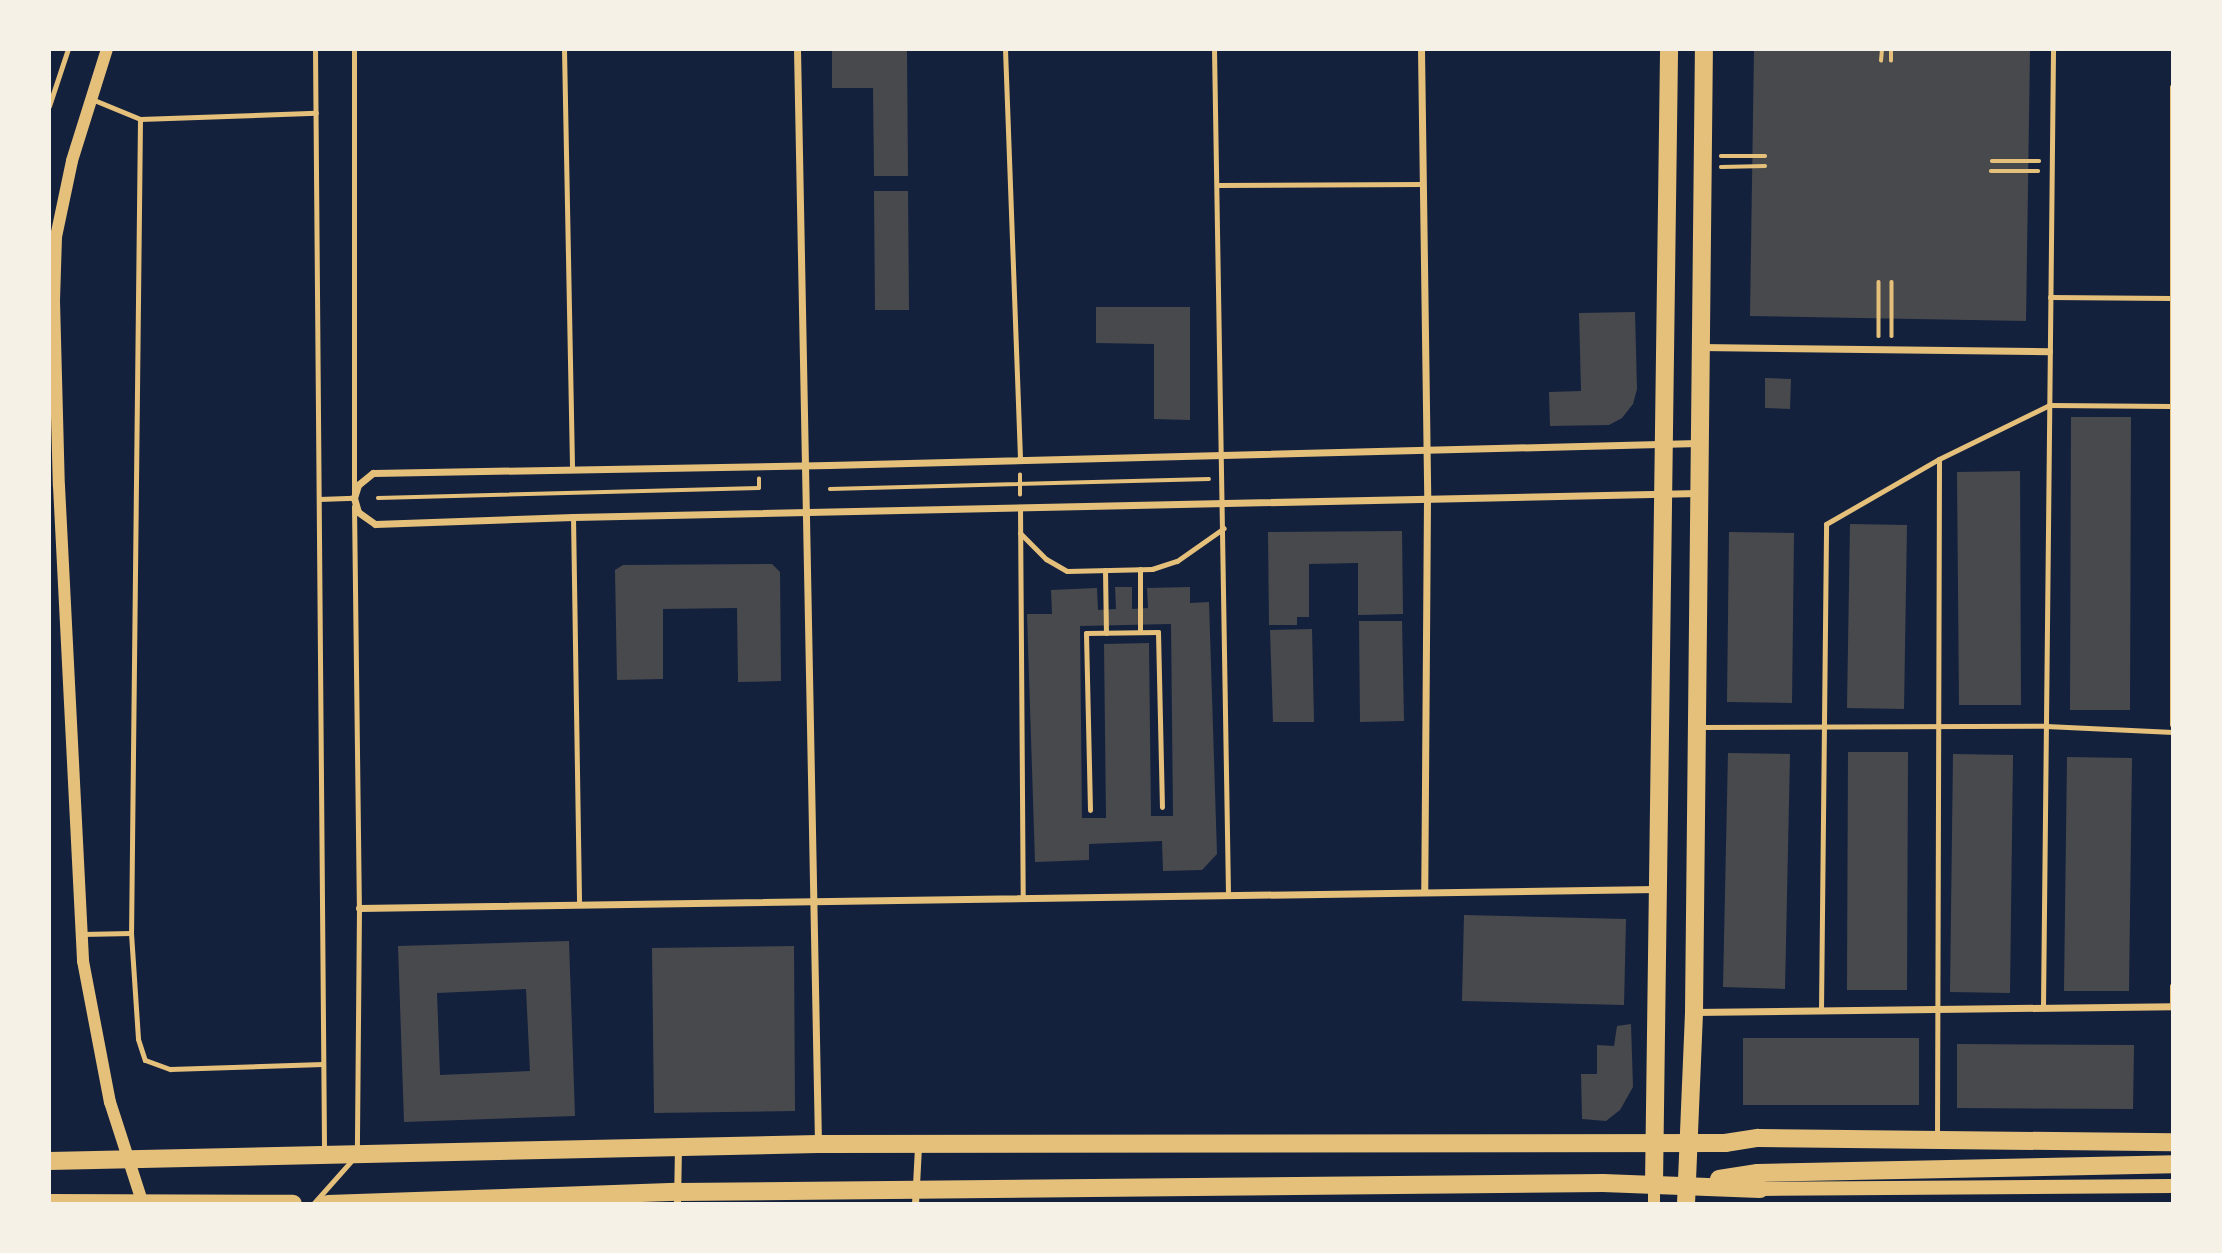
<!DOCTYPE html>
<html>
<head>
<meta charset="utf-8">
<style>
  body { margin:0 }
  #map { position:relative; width:2222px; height:1253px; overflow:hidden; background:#14213d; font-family:"PT Sans",sans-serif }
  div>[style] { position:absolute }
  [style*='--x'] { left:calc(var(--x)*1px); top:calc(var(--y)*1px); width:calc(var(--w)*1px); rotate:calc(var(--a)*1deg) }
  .building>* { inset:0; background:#48494c }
  .path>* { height:3.5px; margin:-1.75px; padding:0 1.75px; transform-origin:1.75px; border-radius:1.75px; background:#e5c07b }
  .service>* { height:5px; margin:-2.5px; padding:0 2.5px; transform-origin:2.5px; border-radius:2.5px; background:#e5c07b }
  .minor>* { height:7px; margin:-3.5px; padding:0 3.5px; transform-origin:3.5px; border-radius:3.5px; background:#e5c07b }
  .tertiary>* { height:12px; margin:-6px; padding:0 6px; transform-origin:6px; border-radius:6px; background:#e5c07b }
  .secondary>* { height:14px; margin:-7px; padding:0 7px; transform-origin:7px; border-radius:7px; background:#e5c07b }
  .primary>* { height:18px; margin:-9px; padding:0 9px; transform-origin:9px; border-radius:9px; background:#e5c07b }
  span { translate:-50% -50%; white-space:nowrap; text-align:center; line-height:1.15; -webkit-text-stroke:5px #f6f1e7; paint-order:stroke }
  .frame { position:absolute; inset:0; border:51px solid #f6f1e7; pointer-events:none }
</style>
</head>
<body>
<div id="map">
  <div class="building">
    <i style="clip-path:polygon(832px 49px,907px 49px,908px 176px,874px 176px,873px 88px,832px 88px)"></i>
    <i style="clip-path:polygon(1754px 49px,2030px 49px,2026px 321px,1750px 316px)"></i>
    <i style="clip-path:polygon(874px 191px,908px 191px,909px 310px,875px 310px)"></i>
    <i style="clip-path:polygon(1096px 307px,1190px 307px,1190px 420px,1154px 419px,1154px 344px,1096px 343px)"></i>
    <i style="clip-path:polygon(1635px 312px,1637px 389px,1633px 404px,1622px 418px,1609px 425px,1550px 426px,1549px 392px,1581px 391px,1579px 313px)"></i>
    <i style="clip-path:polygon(1765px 378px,1791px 379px,1790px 409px,1765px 408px)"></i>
    <i style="clip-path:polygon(2071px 417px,2131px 417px,2130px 710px,2070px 710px)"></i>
    <i style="clip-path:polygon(2020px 471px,2021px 705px,1959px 705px,1957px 472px)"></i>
    <i style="clip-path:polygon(1850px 524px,1907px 525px,1904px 709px,1847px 708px)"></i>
    <i style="clip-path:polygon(1402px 531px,1403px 614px,1358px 615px,1358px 563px,1309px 564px,1309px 617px,1297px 617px,1297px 625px,1269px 625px,1268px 532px)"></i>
    <i style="clip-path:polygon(1729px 532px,1794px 533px,1792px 703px,1727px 702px)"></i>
    <i style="clip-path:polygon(772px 564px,780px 572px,781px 681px,738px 682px,737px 608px,663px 609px,663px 679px,617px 680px,615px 570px,623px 565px)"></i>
    <i style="clip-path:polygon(evenodd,1115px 587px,1132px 587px,1132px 609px,1148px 608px,1147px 588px,1190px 587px,1190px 603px,1209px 602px,1217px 854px,1202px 870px,1163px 871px,1162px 841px,1089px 844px,1089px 860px,1035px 862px,1027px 614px,1052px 614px,1051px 590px,1097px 588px,1098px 610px,1116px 609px,1115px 587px,1171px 624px,1173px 816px,1151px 816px,1149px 643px,1104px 644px,1106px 818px,1082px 818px,1080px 626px,1171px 624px)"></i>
    <i style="clip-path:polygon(1359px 621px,1402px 621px,1404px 721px,1360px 722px)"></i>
    <i style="clip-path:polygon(1312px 629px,1314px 722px,1273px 722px,1270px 630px)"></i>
    <i style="clip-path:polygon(1848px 752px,1908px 752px,1907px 990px,1847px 990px)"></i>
    <i style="clip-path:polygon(1728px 753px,1790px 754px,1785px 989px,1723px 987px)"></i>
    <i style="clip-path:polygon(1953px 754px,2013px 755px,2010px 993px,1950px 992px)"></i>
    <i style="clip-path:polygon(2067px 757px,2132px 758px,2129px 991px,2064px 991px)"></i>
    <i style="clip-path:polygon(1464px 915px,1626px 919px,1624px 1005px,1462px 1001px)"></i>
    <i style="clip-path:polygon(evenodd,569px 941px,575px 1116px,404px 1122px,398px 946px,569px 941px,526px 989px,530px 1071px,440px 1075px,437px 993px,526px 989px)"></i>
    <i style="clip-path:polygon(794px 946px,795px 1111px,654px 1113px,652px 948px)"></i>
    <i style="clip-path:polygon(1631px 1024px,1633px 1087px,1620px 1110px,1606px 1121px,1582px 1119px,1581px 1074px,1597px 1074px,1597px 1045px,1614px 1046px,1617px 1026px)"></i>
    <i style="clip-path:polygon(1743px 1038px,1919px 1038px,1919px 1105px,1743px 1105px)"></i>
    <i style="clip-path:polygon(1957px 1044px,2134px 1045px,2133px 1109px,1957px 1108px)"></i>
  </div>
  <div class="path">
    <i style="--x:1881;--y:61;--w:12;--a:-85"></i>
    <i style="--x:1891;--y:61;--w:12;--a:-90"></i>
    <i style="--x:1721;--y:156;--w:44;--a:0"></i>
    <i style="--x:1992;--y:161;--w:47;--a:0"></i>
    <i style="--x:1721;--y:167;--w:44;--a:-1.3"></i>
    <i style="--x:1991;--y:171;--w:47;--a:0"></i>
    <i style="--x:1879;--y:282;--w:54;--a:90"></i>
    <i style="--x:1892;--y:282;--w:54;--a:90"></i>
    <i style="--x:830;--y:489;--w:379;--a:-1.5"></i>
    <i style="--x:1020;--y:495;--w:20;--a:-90"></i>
    <i style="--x:378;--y:498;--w:381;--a:-1.5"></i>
    <i style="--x:759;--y:488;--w:9;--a:-90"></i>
  </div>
  <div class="service">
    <i style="--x:315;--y:49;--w:1102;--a:89.53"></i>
    <i style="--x:564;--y:49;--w:421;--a:88.9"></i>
    <i style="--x:1005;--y:49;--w:410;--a:87.9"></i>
    <i style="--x:1214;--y:49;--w:846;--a:89.05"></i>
    <i style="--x:94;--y:100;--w:50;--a:22.4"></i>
    <i style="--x:140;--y:119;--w:176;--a:-2"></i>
    <i style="--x:49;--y:106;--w:60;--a:-71.6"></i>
    <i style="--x:140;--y:119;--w:814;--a:90.63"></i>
    <i style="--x:131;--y:933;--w:106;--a:86.2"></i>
    <i style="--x:138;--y:1039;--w:22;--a:72"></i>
    <i style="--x:145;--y:1060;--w:27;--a:20"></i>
    <i style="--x:170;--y:1069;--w:153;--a:-1.9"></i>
    <i style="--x:1217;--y:185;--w:206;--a:-0.3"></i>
    <i style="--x:2050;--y:297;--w:121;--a:0.5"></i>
    <i style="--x:354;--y:493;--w:444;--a:-90"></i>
    <i style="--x:319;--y:499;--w:35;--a:-2"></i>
    <i style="--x:354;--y:506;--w:402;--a:89.3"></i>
    <i style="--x:359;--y:908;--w:243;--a:90.5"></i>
    <i style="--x:1020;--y:507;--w:392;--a:89.6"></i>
    <i style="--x:573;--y:517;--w:387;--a:89.1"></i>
    <i style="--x:1020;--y:533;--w:37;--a:45"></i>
    <i style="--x:1046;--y:559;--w:24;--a:30"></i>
    <i style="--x:1067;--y:571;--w:85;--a:-1.3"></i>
    <i style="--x:1152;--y:569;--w:26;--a:-18"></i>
    <i style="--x:1177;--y:561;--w:57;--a:-35.1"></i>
    <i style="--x:1140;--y:569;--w:63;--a:90"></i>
    <i style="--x:1105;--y:570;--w:63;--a:89.1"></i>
    <i style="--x:1700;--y:727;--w:346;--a:-0.2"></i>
    <i style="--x:2046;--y:726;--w:127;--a:2.7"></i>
    <i style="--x:1090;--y:810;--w:177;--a:-91.3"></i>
    <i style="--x:1086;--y:633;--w:72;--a:-0.8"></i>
    <i style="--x:1158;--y:632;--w:175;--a:88.7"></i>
    <i style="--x:82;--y:934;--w:49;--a:-1.2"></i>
    <i style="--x:2043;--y:1007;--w:958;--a:-89.4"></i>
    <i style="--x:1821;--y:1010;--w:486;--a:-89.4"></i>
    <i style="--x:1826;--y:524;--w:130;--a:-29.9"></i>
    <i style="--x:1939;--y:459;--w:123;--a:-26.1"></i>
    <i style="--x:2049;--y:405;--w:122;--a:0.5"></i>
    <i style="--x:1937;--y:1138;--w:679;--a:-89.83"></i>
    <i style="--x:313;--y:1204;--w:60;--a:-48.4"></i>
  </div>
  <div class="minor">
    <i style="--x:797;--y:49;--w:1095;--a:88.9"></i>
    <i style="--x:1421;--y:49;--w:449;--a:89.2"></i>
    <i style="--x:1427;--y:498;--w:394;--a:90.4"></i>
    <i style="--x:2173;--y:87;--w:637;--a:90"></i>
    <i style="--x:1700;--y:347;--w:349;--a:0.7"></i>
    <i style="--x:1698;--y:493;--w:1125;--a:178.78"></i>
    <i style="--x:573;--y:517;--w:198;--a:178"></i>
    <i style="--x:375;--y:524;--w:21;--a:-145"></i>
    <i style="--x:358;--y:512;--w:15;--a:-106"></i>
    <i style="--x:354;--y:498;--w:14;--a:-73"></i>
    <i style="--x:358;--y:485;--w:19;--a:-39"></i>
    <i style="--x:373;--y:473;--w:456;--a:-1"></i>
    <i style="--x:829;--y:465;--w:869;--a:-1.45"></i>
    <i style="--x:359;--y:908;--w:1297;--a:-0.84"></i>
    <i style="--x:2173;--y:986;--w:21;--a:90"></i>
    <i style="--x:1694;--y:1012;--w:479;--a:-0.7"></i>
    <i style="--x:677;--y:1204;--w:56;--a:-89"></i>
    <i style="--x:915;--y:1204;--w:58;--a:-87"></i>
  </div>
  <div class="tertiary">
    <i style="--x:107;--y:49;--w:117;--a:107.4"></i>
    <i style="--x:72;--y:161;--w:78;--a:101.9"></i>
    <i style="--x:56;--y:237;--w:64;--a:91.8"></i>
    <i style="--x:54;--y:301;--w:185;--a:88.5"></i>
    <i style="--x:59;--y:486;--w:476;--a:87.1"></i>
    <i style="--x:83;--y:961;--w:144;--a:79.2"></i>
    <i style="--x:110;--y:1102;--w:107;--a:72.1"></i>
    <i style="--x:1654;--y:1184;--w:20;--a:90"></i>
  </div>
  <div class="secondary">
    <i style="--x:1760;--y:1189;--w:413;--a:-0.4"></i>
  </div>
  <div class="primary">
    <i style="--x:49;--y:1161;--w:769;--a:-1.27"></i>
    <i style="--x:818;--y:1144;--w:907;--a:-0.06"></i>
    <i style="--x:1725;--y:1143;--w:33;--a:-9"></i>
    <i style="--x:1758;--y:1138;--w:415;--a:0.6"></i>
    <i style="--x:1719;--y:1179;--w:39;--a:-9"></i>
    <i style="--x:1758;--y:1173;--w:415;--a:-1.2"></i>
    <i style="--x:1654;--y:1184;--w:1135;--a:-89.24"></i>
    <i style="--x:49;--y:1203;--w:244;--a:0.2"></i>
    <i style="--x:328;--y:1204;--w:349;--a:-2"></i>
    <i style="--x:677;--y:1192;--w:926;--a:-0.56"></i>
    <i style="--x:1603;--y:1183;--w:157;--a:2.2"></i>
    <i style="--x:1686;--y:1204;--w:192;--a:-87.6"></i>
    <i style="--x:1694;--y:1012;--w:963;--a:-89.41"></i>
  </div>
  <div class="frame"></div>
</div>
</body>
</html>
